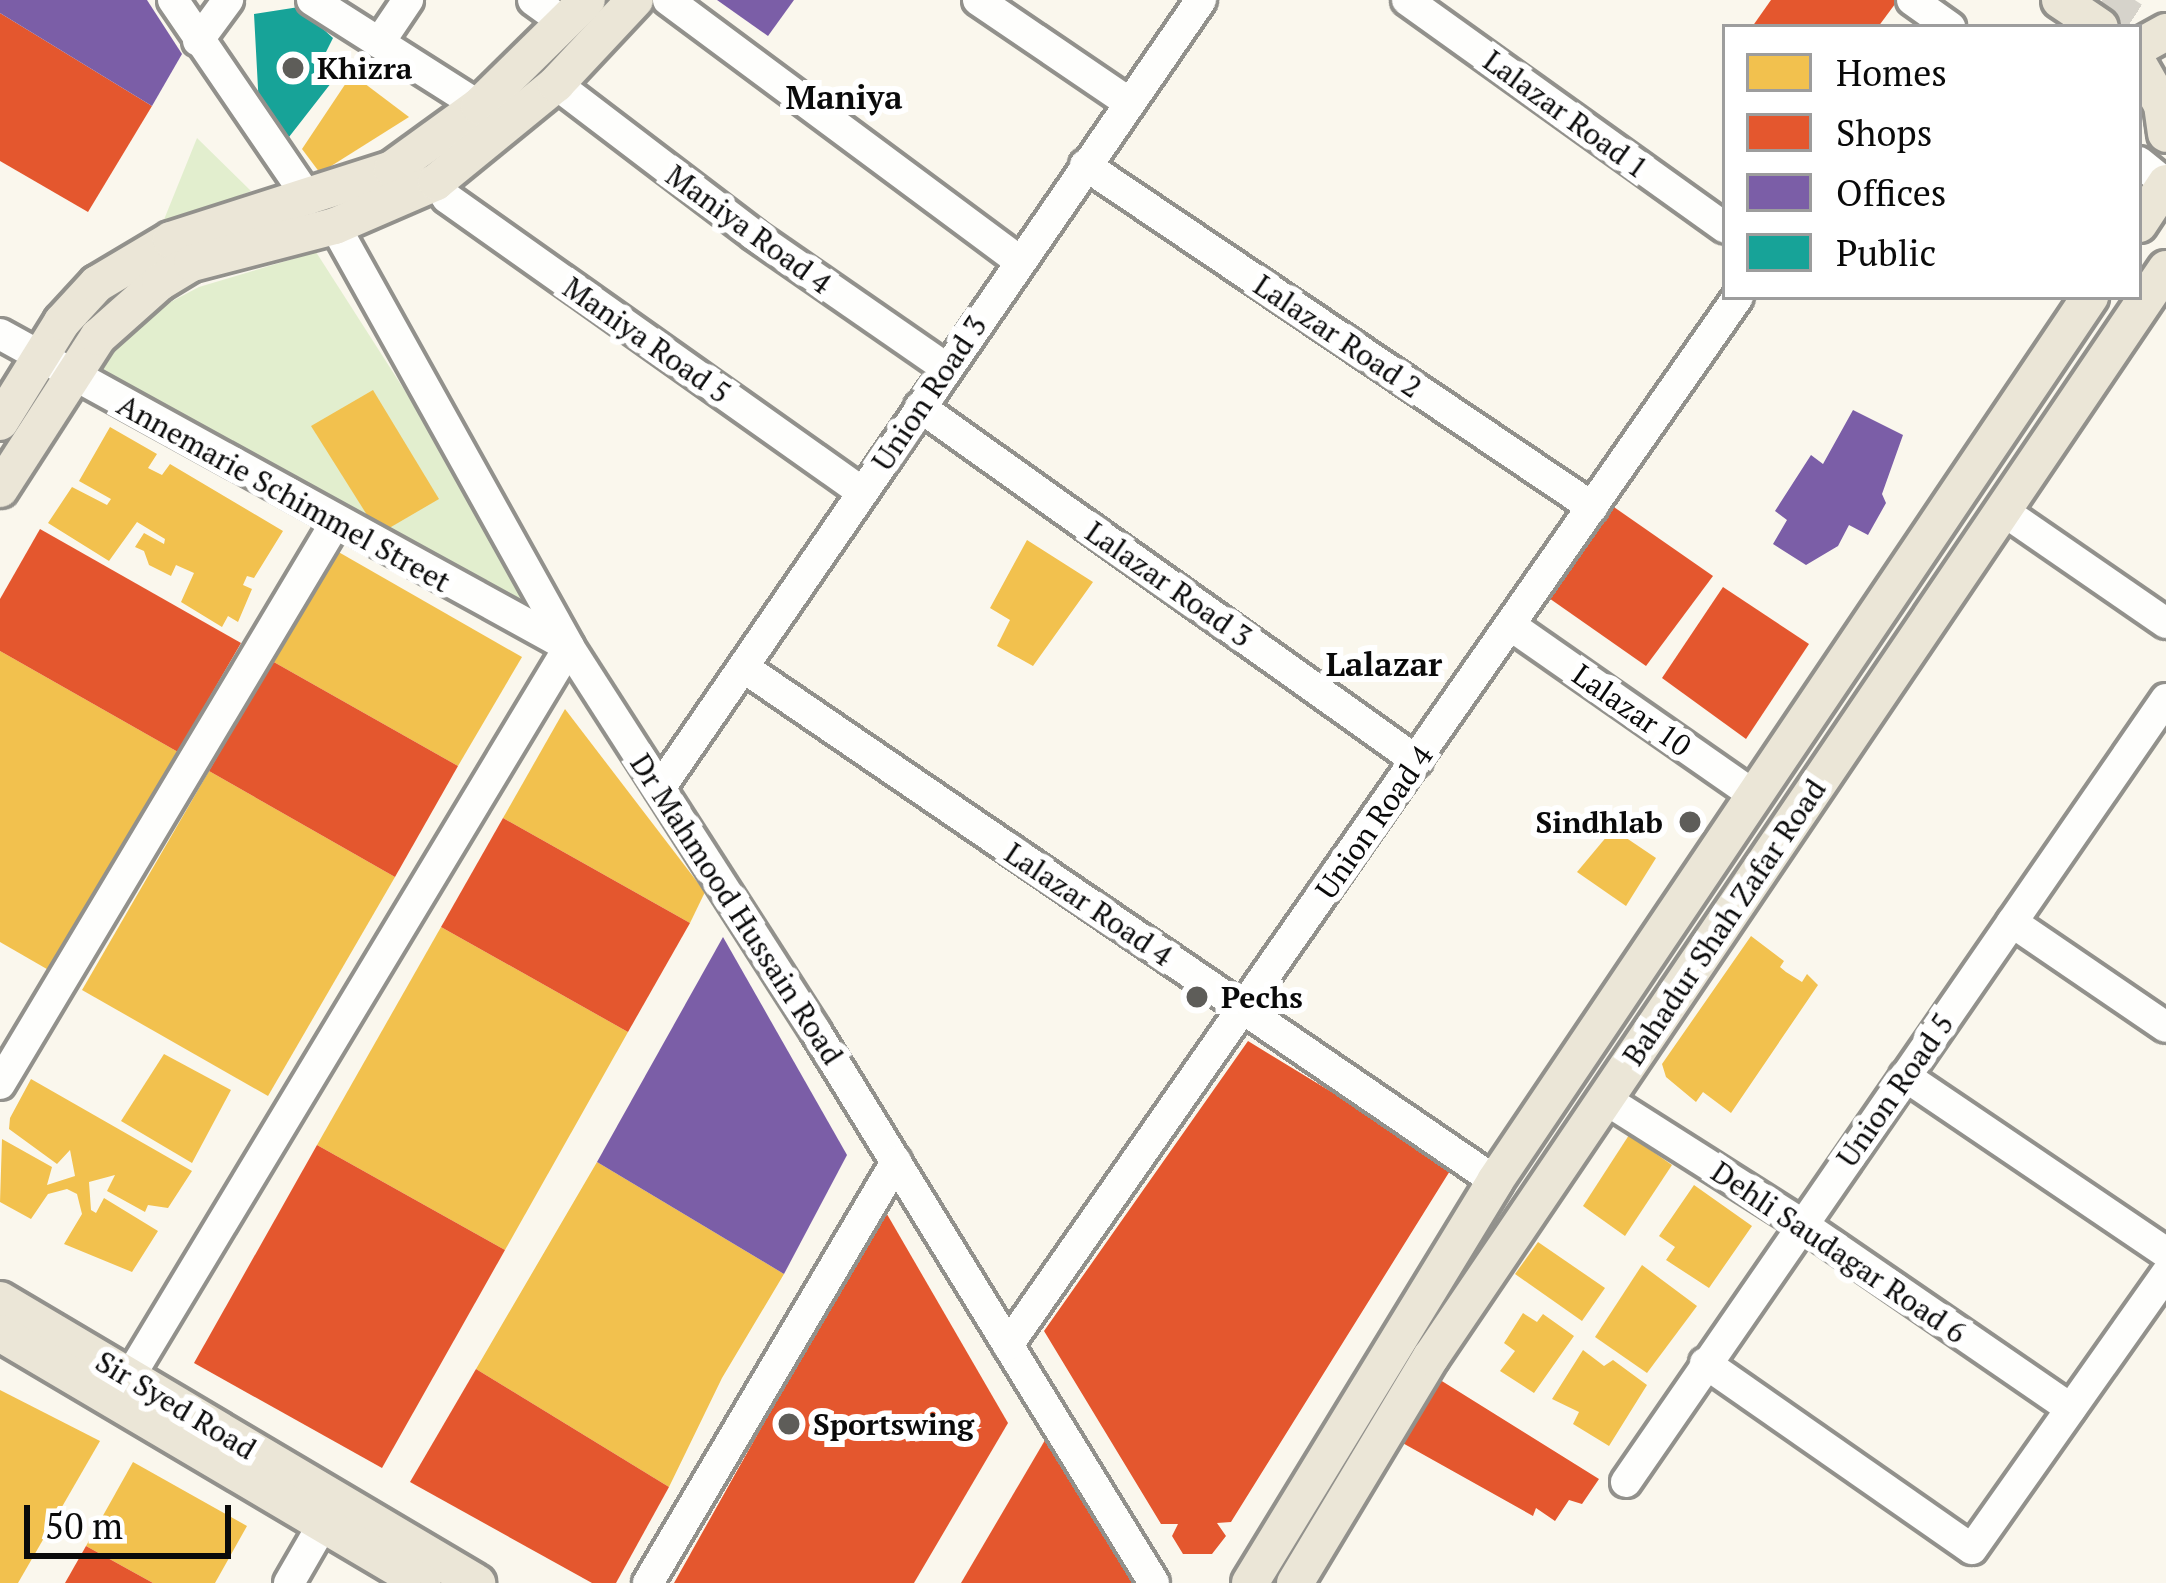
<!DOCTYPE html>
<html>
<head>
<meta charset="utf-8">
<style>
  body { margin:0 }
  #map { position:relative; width:2166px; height:1583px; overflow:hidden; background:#faf7ed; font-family:"PT Serif",serif }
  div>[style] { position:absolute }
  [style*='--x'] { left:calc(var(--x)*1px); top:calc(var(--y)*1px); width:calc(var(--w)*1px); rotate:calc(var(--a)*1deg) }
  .green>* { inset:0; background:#e2eece }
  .homes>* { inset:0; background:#f2c14e }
  .shops>* { inset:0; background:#e4572e }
  .offices>* { inset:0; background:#7b5ea7 }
  .public>* { inset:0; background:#17a398 }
  .major-tunnel>* { height:36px; margin-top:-18px; transform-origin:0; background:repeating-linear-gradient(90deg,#d6d3cb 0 36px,transparent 0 54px) }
  .roads { filter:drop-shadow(3px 0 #92918c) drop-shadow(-3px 0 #92918c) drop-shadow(0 3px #92918c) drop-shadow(0 -3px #92918c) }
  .minor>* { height:30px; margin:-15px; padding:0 15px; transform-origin:15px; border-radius:15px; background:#fefefc }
  .major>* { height:36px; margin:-18px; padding:0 18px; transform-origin:18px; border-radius:18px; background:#ebe6d7 }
  .dots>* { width:33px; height:33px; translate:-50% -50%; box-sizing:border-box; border:6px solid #fff; border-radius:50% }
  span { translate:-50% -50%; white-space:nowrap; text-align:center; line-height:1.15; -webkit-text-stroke:12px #fff; paint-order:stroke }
  .poi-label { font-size:30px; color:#0a0a0a; font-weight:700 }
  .left { translate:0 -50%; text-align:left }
  .right { translate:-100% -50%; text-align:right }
  .street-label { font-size:30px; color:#0a0a0a }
  .neighbourhood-label { font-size:33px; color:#0a0a0a; font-weight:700 }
  .legend { position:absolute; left:1722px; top:24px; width:420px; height:276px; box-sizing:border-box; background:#fff; border:3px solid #9d9d9d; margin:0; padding:15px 21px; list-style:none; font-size:36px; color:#0a0a0a }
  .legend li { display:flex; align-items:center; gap:24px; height:60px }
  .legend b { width:60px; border:3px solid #9d9d9d }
  .scale { position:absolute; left:24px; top:1505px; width:207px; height:54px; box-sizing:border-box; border:6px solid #0a0a0a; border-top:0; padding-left:15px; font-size:36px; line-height:42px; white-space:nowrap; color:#0a0a0a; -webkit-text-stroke:9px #fff; paint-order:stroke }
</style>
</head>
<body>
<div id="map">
  <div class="green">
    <i style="clip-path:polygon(197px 138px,251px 191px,161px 227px)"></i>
    <i style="clip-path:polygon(316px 252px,569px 647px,82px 386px,108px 345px,159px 308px,199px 287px)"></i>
  </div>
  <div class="homes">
    <i style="clip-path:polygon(352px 74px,409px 117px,320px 173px,302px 149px)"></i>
    <i style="clip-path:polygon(373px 390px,439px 499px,379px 534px,311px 426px)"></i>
    <i style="clip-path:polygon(110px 427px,157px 454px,148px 468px,162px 475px,170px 464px,283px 531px,254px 578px,247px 576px,243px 585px,252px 589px,238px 622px,228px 616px,222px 627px,181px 602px,194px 573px,176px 565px,171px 576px,149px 565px,144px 551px,135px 547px,144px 533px,164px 544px,165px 539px,137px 522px,109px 561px,48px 523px,72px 487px,107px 505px,111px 499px,79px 481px)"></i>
    <i style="clip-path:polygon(1027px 540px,1093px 582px,1033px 666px,997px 646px,1010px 620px,990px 608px)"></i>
    <i style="clip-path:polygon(335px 550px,522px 657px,458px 766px,272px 661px)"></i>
    <i style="clip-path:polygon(0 651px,178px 752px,52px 972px,0 942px)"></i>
    <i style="clip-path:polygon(565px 709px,705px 892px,690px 923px,503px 818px)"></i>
    <i style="clip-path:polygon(209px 771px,395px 877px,268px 1096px,82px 990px)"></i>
    <i style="clip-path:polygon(1613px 829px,1656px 858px,1626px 906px,1577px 872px)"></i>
    <i style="clip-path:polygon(441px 927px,628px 1032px,505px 1250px,317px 1145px)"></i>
    <i style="clip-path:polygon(1751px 936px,1784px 961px,1780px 967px,1786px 972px,1802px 982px,1807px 974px,1818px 985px,1731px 1113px,1703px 1092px,1696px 1102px,1666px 1077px,1662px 1064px)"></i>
    <i style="clip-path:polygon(164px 1054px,231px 1090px,192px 1163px,121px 1121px)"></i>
    <i style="clip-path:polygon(31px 1079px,192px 1171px,168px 1208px,148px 1205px,145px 1212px,107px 1191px,115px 1175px,89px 1182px,91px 1210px,96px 1213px,104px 1198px,158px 1231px,132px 1272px,64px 1244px,82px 1214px,77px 1194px,67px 1189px,48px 1194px,31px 1219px,0 1202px,2px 1139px,52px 1167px,47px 1185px,75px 1176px,70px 1150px,57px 1164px,9px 1129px,10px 1118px)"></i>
    <i style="clip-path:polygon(1629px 1135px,1672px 1165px,1625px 1236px,1583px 1206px)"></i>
    <i style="clip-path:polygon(597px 1162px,784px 1274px,722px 1378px,669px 1487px,476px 1369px)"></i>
    <i style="clip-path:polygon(1694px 1185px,1752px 1226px,1709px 1288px,1666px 1260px,1675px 1247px,1659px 1236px)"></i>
    <i style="clip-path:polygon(1538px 1242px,1605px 1288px,1582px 1321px,1515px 1274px)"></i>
    <i style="clip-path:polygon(1642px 1265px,1697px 1306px,1647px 1373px,1595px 1337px)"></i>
    <i style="clip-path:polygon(1523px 1313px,1537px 1322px,1543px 1314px,1574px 1336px,1534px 1393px,1500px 1371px,1515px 1351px,1504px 1343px)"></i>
    <i style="clip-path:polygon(1583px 1350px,1604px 1366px,1613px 1360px,1647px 1385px,1609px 1446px,1573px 1424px,1579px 1412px,1552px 1399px)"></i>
    <i style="clip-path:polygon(0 1390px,100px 1441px,18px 1583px,0 1583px)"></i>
    <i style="clip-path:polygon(133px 1462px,247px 1526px,215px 1583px,153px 1583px,86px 1546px)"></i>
  </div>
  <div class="shops">
    <i style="clip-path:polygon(1771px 0,1898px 0,1878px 27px,1752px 27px)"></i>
    <i style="clip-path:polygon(0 13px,152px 106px,88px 212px,0 161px)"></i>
    <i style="clip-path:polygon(1611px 505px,1713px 576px,1646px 666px,1546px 596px)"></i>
    <i style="clip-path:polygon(40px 529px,241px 643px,178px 752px,0 651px,0 599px)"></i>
    <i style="clip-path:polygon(1723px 587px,1809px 644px,1746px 739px,1662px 678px)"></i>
    <i style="clip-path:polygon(272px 661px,458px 766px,395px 877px,209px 771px)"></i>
    <i style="clip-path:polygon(503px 818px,690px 923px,628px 1032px,441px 927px)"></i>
    <i style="clip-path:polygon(1248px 1041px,1453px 1166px,1231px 1522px,1217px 1523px,1226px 1536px,1212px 1554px,1183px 1554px,1172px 1536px,1178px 1524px,1161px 1524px,1044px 1331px)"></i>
    <i style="clip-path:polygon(317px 1145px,505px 1250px,382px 1468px,194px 1363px)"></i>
    <i style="clip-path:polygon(884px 1209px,1008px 1423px,914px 1583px,674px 1583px)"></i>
    <i style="clip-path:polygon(476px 1369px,669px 1487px,616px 1583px,592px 1583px,410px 1482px)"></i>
    <i style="clip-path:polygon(1437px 1378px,1599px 1479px,1582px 1504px,1569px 1500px,1555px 1521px,1536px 1508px,1533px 1516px,1399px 1441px)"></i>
    <i style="clip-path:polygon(1048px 1435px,1138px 1583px,961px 1583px)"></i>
    <i style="clip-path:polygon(86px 1546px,153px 1583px,65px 1583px)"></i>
  </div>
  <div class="offices">
    <i style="clip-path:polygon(0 0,147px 0,182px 54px,152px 106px,0 13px)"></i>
    <i style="clip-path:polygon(717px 0,794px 0,768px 36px)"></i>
    <i style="clip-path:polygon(1853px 410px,1903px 435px,1882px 494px,1886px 503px,1868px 535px,1849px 525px,1838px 546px,1806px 565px,1773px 544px,1787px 520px,1775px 511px,1811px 455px,1823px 464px)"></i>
    <i style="clip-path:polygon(723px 937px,847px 1155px,784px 1274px,597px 1162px)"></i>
  </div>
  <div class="public">
    <i style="clip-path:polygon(299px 7px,333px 38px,323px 58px,335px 78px,289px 137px,259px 107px,254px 14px)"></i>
  </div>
  <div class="major-tunnel">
    <i style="--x:2102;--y:0;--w:77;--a:33.3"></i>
  </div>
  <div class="roads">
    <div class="minor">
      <i style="--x:173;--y:0;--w:241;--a:55.7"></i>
      <i style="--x:312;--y:0;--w:198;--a:32.4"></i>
      <i style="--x:533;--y:0;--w:41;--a:36"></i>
      <i style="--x:668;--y:0;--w:438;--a:36.6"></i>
      <i style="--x:978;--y:0;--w:181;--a:34.2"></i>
      <i style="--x:1407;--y:0;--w:391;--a:35.6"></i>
      <i style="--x:1912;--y:0;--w:47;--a:35.4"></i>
      <i style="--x:198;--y:41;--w:51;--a:-53.8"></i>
      <i style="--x:379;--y:43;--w:52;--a:-56"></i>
      <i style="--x:556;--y:84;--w:249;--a:37.3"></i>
      <i style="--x:754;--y:235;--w:234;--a:34.7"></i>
      <i style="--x:2139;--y:162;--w:35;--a:39"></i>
      <i style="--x:1085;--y:165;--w:612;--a:34"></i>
      <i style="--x:436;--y:182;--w:19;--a:55"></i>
      <i style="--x:447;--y:198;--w:509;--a:35.32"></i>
      <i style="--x:335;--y:226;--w:482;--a:60.9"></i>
      <i style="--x:569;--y:647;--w:457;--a:57.3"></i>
      <i style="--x:816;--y:1032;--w:646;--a:58.47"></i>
      <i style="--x:0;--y:334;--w:649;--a:28.81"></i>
      <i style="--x:569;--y:647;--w:874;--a:121.05"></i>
      <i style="--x:920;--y:407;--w:610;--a:35.46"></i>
      <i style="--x:2002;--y:510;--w:199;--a:34.6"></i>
      <i style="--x:1510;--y:625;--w:297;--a:34.9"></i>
      <i style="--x:743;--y:667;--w:911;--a:34.35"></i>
      <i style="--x:660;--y:788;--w:956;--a:-55.53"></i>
      <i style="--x:2012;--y:922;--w:186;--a:34.3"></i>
      <i style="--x:1905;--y:1076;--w:315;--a:34.1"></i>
      <i style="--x:0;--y:1084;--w:655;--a:-59.13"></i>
      <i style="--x:1605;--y:1099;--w:233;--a:32.4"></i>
      <i style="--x:1802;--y:1224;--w:326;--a:34.5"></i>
      <i style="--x:1008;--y:1345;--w:1277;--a:-55.14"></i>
      <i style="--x:1705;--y:1363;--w:325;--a:34.9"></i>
      <i style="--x:1972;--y:1549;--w:337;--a:-54.8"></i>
      <i style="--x:1626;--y:1482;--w:951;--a:-55.41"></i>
      <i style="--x:289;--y:1583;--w:68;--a:-60"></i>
      <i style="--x:648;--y:1583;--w:489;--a:-59.5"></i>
    </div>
    <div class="major">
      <i style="--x:2060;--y:0;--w:48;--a:34"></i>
      <i style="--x:2139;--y:47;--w:31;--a:-29"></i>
      <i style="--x:2139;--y:65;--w:46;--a:60.1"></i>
      <i style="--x:2162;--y:105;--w:29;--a:82"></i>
      <i style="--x:2139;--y:224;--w:49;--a:-56.6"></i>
      <i style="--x:0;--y:422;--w:118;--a:-58.2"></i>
      <i style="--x:62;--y:322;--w:52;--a:-47.4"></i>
      <i style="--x:97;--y:284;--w:86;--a:-30.7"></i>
      <i style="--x:171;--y:240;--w:232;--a:-17.8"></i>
      <i style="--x:392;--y:169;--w:107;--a:-35.9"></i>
      <i style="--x:479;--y:106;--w:151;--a:-44.5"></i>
      <i style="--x:0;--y:489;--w:181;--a:-57.2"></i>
      <i style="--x:98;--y:337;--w:83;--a:-41.6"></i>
      <i style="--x:160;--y:282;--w:37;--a:-31"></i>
      <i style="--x:192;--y:263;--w:148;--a:-14.5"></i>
      <i style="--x:335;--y:226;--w:110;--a:-23.5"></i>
      <i style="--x:436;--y:182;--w:155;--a:-39.2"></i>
      <i style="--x:556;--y:84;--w:115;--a:-46.8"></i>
      <i style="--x:0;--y:1300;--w:555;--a:30.68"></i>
      <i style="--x:0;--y:1333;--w:491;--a:30.6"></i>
      <i style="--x:1250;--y:1583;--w:471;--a:-58.6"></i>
      <i style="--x:1495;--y:1181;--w:1066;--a:-56.06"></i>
      <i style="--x:1295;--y:1583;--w:264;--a:-59"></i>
      <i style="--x:1431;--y:1357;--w:1313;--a:-55.96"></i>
    </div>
  </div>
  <div class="dots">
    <i style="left:293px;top:68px;background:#5e5d59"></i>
    <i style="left:1690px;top:822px;background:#5e5d59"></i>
    <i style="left:1197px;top:997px;background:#5e5d59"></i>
    <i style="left:789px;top:1424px;background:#5e5d59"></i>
  </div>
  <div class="poi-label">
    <span class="left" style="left:317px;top:68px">Khizra</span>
    <span class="right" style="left:1663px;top:822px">Sindhlab</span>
    <span class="left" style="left:1221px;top:997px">Pechs</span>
    <span class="left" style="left:813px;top:1424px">Sportswing</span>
  </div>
  <div class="street-label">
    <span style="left:1566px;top:114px;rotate:36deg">Lalazar Road 1</span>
    <span style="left:749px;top:229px;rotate:36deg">Maniya Road 4</span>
    <span style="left:1338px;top:336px;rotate:34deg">Lalazar Road 2</span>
    <span style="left:647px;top:340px;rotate:35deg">Maniya Road 5</span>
    <span style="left:929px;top:393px;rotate:-56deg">Union Road 3</span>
    <span style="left:284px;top:493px;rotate:29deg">Annemarie Schimmel Street</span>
    <span style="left:1169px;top:584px;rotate:35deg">Lalazar Road 3</span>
    <span style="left:1632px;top:710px;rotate:35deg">Lalazar 10</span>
    <span style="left:1374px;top:822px;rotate:-55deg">Union Road 4</span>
    <span style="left:1089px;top:904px;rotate:34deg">Lalazar Road 4</span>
    <span style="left:737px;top:909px;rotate:57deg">Dr Mahmood Hussain Road</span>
    <span style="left:1724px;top:922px;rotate:-56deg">Bahadur Shah Zafar Road</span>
    <span style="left:1895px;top:1090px;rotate:-55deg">Union Road 5</span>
    <span style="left:1839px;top:1252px;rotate:34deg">Dehli Saudagar Road 6</span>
    <span style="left:176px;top:1405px;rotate:31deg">Sir Syed Road</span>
  </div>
  <div class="neighbourhood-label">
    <span style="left:844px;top:97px">Maniya</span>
    <span style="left:1384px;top:664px">Lalazar</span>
  </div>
  <ul class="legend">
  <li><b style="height:33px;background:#f2c14e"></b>Homes</li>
  <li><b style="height:33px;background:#e4572e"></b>Shops</li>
  <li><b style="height:33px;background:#7b5ea7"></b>Offices</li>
  <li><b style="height:33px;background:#17a398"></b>Public</li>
  </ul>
  <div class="scale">50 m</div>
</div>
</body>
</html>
